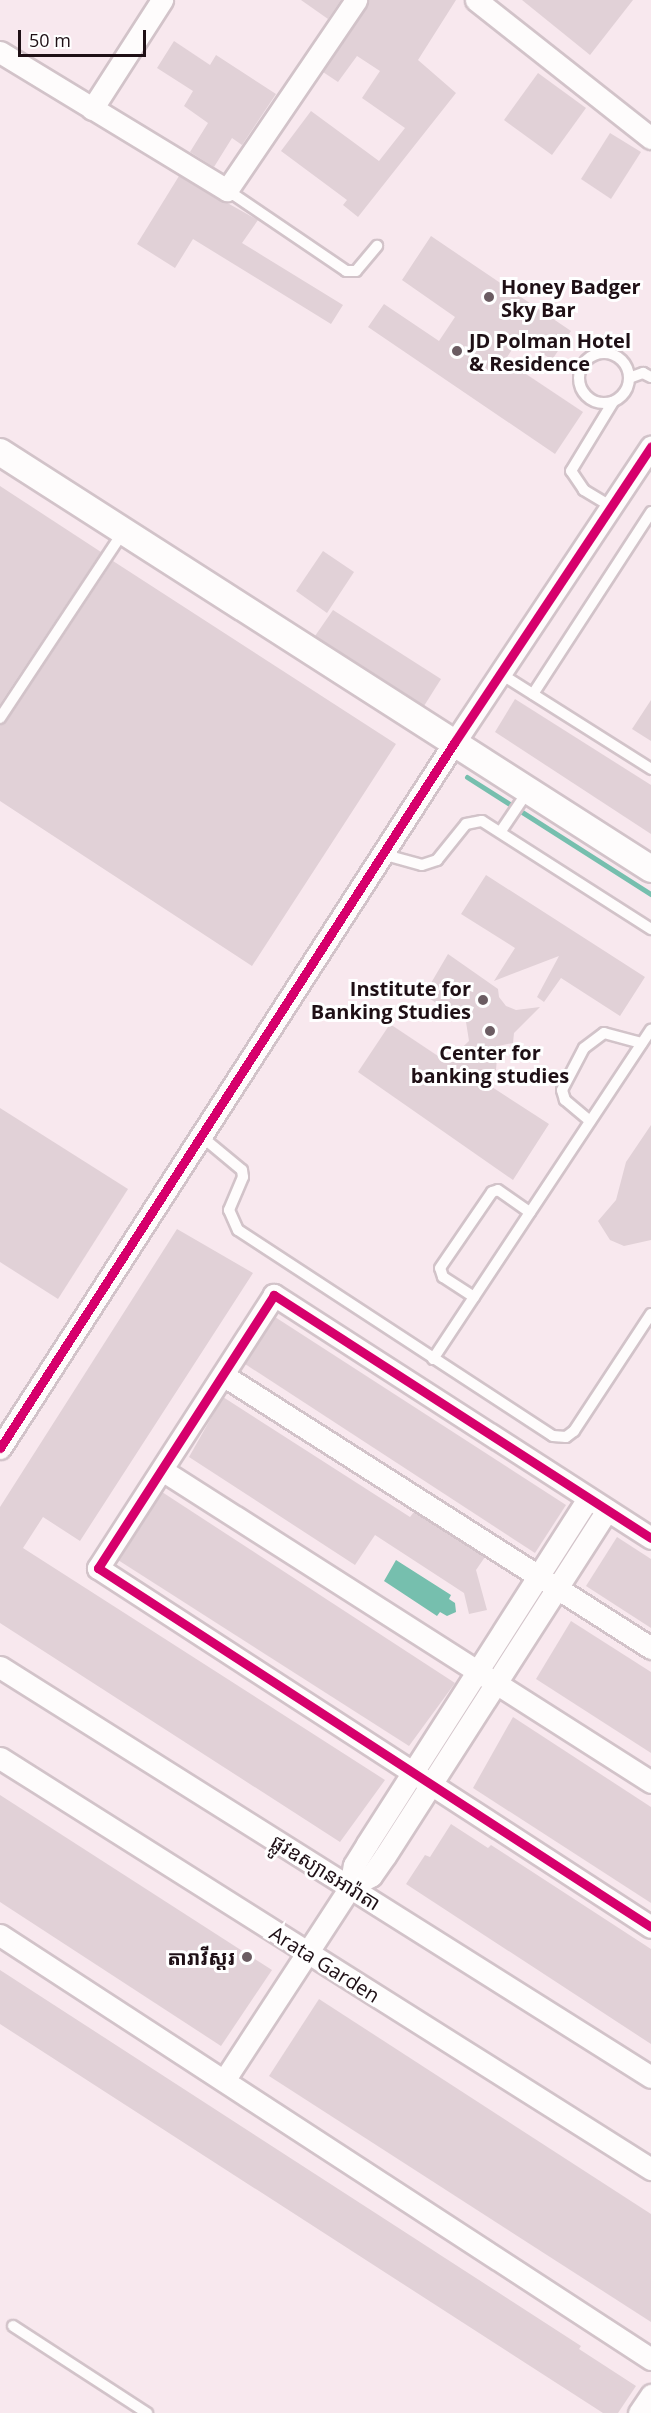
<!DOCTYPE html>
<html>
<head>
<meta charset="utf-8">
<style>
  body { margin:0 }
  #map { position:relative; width:651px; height:2413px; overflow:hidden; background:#f8e8ee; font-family:"Open Sans","Noto Sans Khmer",sans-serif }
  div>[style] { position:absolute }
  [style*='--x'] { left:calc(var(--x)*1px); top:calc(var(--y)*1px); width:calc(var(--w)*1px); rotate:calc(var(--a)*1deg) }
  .water>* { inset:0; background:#76bfae }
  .stream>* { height:5px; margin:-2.5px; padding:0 2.5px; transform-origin:2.5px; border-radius:2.5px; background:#76bfae }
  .building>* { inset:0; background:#e1d1d7 }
  .roads { filter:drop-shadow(2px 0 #d2c3c9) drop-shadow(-2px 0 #d2c3c9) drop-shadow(0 2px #d2c3c9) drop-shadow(0 -2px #d2c3c9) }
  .service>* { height:10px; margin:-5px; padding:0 5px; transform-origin:5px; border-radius:5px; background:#fefcfc }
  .service>.ring { margin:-5px; padding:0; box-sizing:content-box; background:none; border:10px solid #fefcfc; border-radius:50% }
  .minor>* { height:21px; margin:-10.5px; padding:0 10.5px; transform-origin:10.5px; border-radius:10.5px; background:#fefcfc }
  .tertiary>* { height:26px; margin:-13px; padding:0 13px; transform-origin:13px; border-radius:13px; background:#fefcfc }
  .cycleway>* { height:9px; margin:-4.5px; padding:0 4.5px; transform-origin:4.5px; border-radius:4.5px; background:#d6006c }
  .dots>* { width:16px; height:16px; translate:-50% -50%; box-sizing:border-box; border:3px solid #fff; border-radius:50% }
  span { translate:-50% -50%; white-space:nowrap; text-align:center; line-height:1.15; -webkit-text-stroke:6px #fff; paint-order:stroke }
  .poi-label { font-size:20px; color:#1f1016; font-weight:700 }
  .left { translate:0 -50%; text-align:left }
  .right { translate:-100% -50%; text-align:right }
  .street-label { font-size:20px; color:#1f1016 }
  .scale { position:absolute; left:18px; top:30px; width:128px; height:27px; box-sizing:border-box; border:3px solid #1f1016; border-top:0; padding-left:8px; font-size:18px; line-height:21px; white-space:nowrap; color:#1f1016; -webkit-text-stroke:4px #fff; paint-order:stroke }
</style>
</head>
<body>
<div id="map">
  <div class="water">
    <i style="clip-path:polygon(396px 1560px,451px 1595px,449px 1599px,455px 1603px,456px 1612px,447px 1616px,440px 1612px,437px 1616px,384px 1581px)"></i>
  </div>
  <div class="stream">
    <i style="--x:467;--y:777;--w:218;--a:32.5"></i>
  </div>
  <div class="building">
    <i style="clip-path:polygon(301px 0,341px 0,328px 19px)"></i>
    <i style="clip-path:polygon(369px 0,456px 0,418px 60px,456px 93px,358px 217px,343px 205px,347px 200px,281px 151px,311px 111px,379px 161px,405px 128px,362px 98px,380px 71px,357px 56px,338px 82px,323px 72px)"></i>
    <i style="clip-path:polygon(522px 0,633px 0,590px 55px)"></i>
    <i style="clip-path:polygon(174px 41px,210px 65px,216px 55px,276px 94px,242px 145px,232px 138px,214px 167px,190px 152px,208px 123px,184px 106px,193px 91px,157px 68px)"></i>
    <i style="clip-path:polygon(538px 73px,586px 108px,552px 155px,504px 120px)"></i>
    <i style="clip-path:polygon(610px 133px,641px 152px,611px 199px,581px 179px)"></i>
    <i style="clip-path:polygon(179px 176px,258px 220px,242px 243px,343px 305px,331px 324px,193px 239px,175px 268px,137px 244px)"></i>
    <i style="clip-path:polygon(431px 236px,571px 331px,552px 360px,520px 338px,505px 360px,583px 412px,555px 454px,368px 327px,384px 304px,439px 341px,455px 317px,402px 280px)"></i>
    <i style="clip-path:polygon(0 486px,101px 552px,0 704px)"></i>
    <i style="clip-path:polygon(323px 551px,354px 572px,327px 613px,296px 591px)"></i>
    <i style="clip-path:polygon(113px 561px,396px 744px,252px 966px,0 801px,0 725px,6px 722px)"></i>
    <i style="clip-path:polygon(333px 610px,441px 679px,424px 706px,315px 636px)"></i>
    <i style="clip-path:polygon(515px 699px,651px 785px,651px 834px,495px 732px)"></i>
    <i style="clip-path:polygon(651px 700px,651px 741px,632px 729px)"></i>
    <i style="clip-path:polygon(486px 875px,645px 977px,620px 1016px,561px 978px,544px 1002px,537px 997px,559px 956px,494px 981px,515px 948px,461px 914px)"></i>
    <i style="clip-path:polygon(448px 954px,498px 989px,499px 997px,506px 1006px,516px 1010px,540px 1007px,514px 1033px,513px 1043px,498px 1046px,496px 1070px,478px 1078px,549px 1124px,513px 1180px,358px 1072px,390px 1024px,447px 1062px,469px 1041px,466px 1022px,424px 995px)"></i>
    <i style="clip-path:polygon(0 1108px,128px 1189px,58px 1299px,0 1262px)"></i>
    <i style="clip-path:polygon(651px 1125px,651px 1240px,624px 1246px,610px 1240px,598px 1221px,616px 1200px,626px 1162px)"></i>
    <i style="clip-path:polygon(177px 1229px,253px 1273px,80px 1541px,43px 1517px,23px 1548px,385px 1780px,340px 1842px,0 1623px,0 1507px)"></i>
    <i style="clip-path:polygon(275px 1317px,566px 1505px,535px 1553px,245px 1364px)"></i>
    <i style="clip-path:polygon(223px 1397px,410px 1517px,414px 1512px,485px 1557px,476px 1570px,487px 1610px,469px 1614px,464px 1593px,375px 1535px,355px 1565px,189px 1457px)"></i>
    <i style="clip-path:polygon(162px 1492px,455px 1683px,409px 1746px,118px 1560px)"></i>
    <i style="clip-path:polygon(617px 1537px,651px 1559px,651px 1628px,586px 1586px)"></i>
    <i style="clip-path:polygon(571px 1621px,651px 1672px,651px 1753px,536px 1679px)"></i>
    <i style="clip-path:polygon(513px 1717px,651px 1807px,651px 1903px,473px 1788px)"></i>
    <i style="clip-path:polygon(0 1795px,272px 1970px,221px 2046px,0 1902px)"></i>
    <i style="clip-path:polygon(451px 1824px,488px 1848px,491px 1845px,651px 1949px,651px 2044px,406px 1884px,425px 1855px,430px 1857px)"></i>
    <i style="clip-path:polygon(0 1970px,581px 2346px,579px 2349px,636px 2386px,618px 2413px,603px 2413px,0 2024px)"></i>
    <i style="clip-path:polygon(319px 1999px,651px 2214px,651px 2322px,269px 2076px)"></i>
  </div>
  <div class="roads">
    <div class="service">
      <i style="--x:227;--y:190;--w:144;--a:34.2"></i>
      <i style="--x:346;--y:271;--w:10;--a:0"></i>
      <i style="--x:356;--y:271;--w:33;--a:-50"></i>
      <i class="ring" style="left:579px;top:353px;width:40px;height:40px"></i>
      <i style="--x:629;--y:378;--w:15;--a:-20"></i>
      <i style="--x:643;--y:373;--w:9;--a:27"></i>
      <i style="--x:612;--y:507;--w:33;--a:-149"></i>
      <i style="--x:584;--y:490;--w:23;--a:-124"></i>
      <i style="--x:571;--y:471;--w:81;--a:-58.7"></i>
      <i style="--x:501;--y:674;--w:178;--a:32.3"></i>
      <i style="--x:533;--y:694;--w:217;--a:-57"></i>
      <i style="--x:0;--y:718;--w:223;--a:-56.5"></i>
      <i style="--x:501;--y:831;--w:48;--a:-56"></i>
      <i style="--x:382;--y:854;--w:41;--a:15.4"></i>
      <i style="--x:422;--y:865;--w:16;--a:-18"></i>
      <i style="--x:437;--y:860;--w:46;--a:-51.1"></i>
      <i style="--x:466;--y:824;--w:16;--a:-11"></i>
      <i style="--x:482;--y:821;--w:201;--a:32.6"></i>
      <i style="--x:590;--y:1121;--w:33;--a:-140"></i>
      <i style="--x:565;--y:1100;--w:10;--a:-107"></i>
      <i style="--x:562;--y:1090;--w:47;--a:-62.4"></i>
      <i style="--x:584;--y:1048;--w:25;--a:-37"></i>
      <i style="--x:604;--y:1033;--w:39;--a:15"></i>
      <i style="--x:201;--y:1136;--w:53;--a:39.7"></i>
      <i style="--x:242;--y:1170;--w:7;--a:82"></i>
      <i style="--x:243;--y:1177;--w:36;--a:113"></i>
      <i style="--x:229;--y:1210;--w:22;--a:66"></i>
      <i style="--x:238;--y:1230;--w:376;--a:33.2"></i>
      <i style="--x:553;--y:1436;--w:13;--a:4"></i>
      <i style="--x:566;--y:1437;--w:10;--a:-37"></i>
      <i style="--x:574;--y:1431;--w:140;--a:-56.7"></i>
      <i style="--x:474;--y:1297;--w:37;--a:-147"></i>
      <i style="--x:443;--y:1277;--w:9;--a:-108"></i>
      <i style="--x:440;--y:1268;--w:92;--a:-55.6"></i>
      <i style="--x:492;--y:1192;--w:6;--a:-18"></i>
      <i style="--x:498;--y:1190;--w:39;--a:35"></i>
      <i style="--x:433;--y:1359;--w:395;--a:-56.5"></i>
      <i style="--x:13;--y:2326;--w:160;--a:33"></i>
    </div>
    <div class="minor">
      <i style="--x:476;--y:0;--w:223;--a:38.3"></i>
      <i style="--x:0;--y:52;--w:266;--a:31.3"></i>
      <i style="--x:227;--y:190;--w:230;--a:-55.8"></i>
      <i style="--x:92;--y:109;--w:130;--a:-57.3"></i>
      <i style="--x:223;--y:1375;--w:508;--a:32.53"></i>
      <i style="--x:0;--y:1448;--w:839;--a:-57.22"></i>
      <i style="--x:454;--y:743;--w:356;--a:-56.4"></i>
      <i style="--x:162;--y:1470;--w:580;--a:32.54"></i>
      <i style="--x:651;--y:1538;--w:449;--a:-147.2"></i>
      <i style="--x:274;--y:1295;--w:325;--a:122.8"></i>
      <i style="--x:98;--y:1568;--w:659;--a:32.99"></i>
      <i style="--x:0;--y:1667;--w:769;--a:32.2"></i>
      <i style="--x:0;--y:1758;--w:770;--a:32.27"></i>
      <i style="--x:350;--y:1887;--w:24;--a:-28"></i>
      <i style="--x:371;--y:1876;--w:24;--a:-55"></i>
      <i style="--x:385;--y:1856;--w:411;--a:-57.3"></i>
      <i style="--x:0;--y:1935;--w:777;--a:33.08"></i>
      <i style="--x:225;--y:2079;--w:229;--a:-56.9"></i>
      <i style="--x:350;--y:1887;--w:22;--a:-80"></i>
      <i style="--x:354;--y:1865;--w:25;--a:-58"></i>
      <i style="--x:367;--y:1844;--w:410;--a:-57.4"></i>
      <i style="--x:639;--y:2413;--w:22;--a:-56"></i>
    </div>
    <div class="tertiary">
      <i style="--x:0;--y:452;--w:773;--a:32.64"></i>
    </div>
  </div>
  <div class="cycleway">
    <i style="--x:0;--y:1448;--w:839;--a:-57.22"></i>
    <i style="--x:454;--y:743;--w:356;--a:-56.4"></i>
    <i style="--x:651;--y:1538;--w:449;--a:-147.2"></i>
    <i style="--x:274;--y:1295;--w:325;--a:122.8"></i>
    <i style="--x:98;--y:1568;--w:659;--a:32.99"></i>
  </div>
  <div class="dots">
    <i style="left:489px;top:297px;background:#6b5c62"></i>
    <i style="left:457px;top:351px;background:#6b5c62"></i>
    <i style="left:483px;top:1000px;background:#6b5c62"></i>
    <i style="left:490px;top:1031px;background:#6b5c62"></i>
    <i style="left:247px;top:1957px;background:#6b5c62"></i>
  </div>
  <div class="poi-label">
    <span class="left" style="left:501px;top:298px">Honey Badger<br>Sky Bar</span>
    <span class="left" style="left:469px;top:352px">JD Polman Hotel<br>&amp; Residence</span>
    <span class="right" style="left:471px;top:1000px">Institute for<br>Banking Studies</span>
    <span style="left:490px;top:1064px">Center for<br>banking studies</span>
    <span class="right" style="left:235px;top:1957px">តារាវីស្តរ</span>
  </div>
  <div class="street-label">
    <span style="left:326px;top:1872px;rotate:32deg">ផ្លូវឧស្យានអារ៉ាតា</span>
    <span style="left:325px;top:1964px;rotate:32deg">Arata Garden</span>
  </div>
  <div class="scale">50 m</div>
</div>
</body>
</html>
